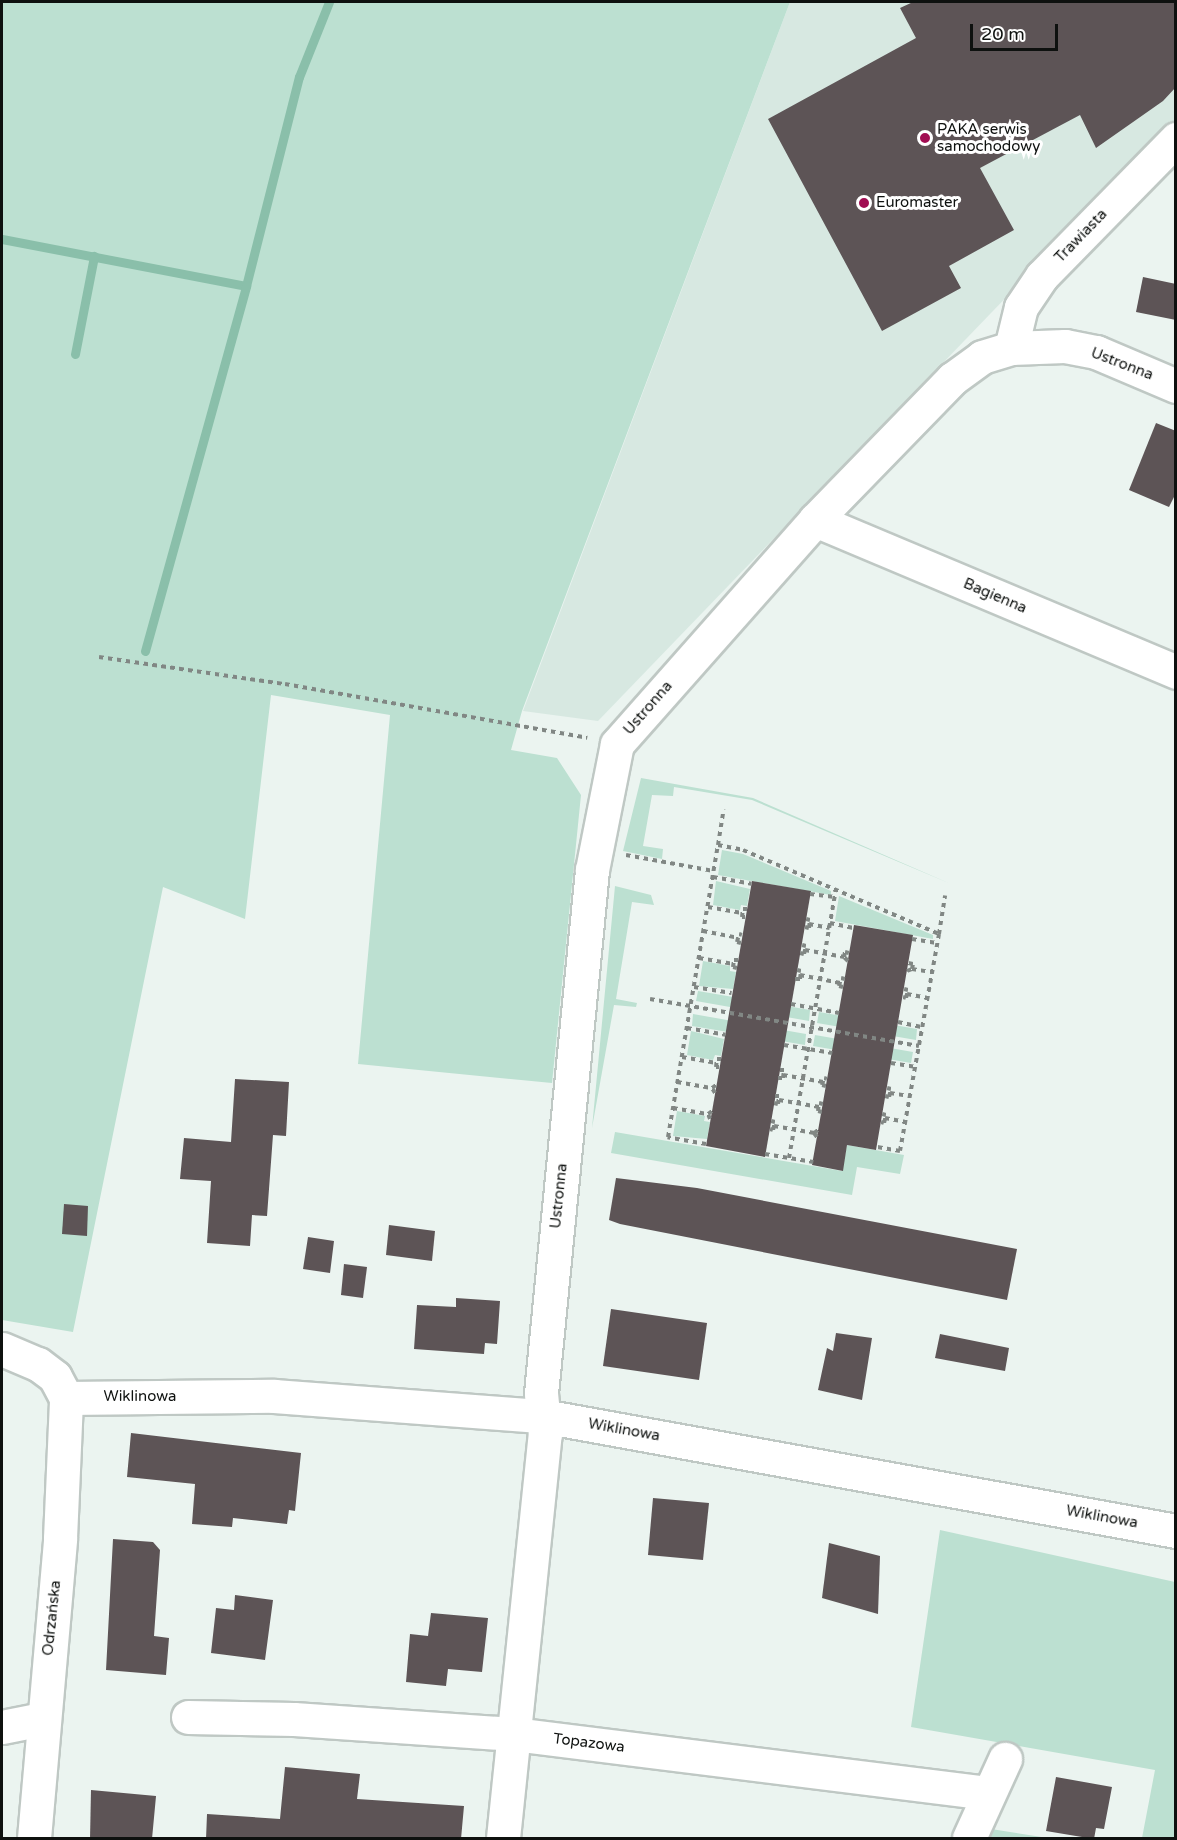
<!DOCTYPE html>
<html>
<head>
<meta charset="utf-8">
<style>
  body { margin:0 }
  #map { position:relative; width:1177px; height:1840px; overflow:hidden; background:#ebf4f0; font-family:"Varela Round",sans-serif }
  div>[style] { position:absolute }
  [style*='--x'] { left:calc(var(--x)*1px); top:calc(var(--y)*1px); width:calc(var(--w)*1px); rotate:calc(var(--a)*1deg) }
  .built>* { inset:0; background:#d7e8e1 }
  .green>* { inset:0; background:#bce0d1 }
  .stream>* { height:9px; margin:-4.5px; padding:0 4.5px; transform-origin:4.5px; border-radius:4.5px; background:#8abfaa }
  .building>* { inset:0; background:#5d5456 }
  .path>* { height:4px; margin-top:-2px; transform-origin:0; background:repeating-linear-gradient(90deg,#818784 0 4.5px,transparent 0 9px) }
  .roads { filter:drop-shadow(2px 0 #bfc8c4) drop-shadow(-2px 0 #bfc8c4) drop-shadow(0 2px #bfc8c4) drop-shadow(0 -2px #bfc8c4) }
  .minor>* { height:33px; margin:-16.5px; padding:0 16.5px; transform-origin:16.5px; border-radius:16.5px; background:#fff }
  .dots>* { width:16px; height:16px; translate:-50% -50%; box-sizing:border-box; border:3px solid #fff; border-radius:50% }
  span { translate:-50% -50%; white-space:nowrap; text-align:center; line-height:1.15; -webkit-text-stroke:6px #fff; paint-order:stroke }
  .poi-label { font-size:15px; color:#0e110f }
  .left { translate:0 -50%; text-align:left }
  .street-label { font-size:15px; color:#0e110f }
  .frame { position:absolute; inset:0; border:3px solid #0e110f; pointer-events:none }
  .scale { position:absolute; left:970px; top:24px; width:88px; height:27px; box-sizing:border-box; border:3px solid #0e110f; border-top:0; padding-left:8px; font-size:18px; line-height:21px; white-space:nowrap; color:#0e110f; -webkit-text-stroke:4px #fff; paint-order:stroke }
</style>
</head>
<body>
<div id="map">
  <div class="built">
    <i style="clip-path:polygon(790px 2px,1175px 2px,1175px 122px,598px 721px,523px 711px)"></i>
  </div>
  <div class="green">
    <i style="clip-path:polygon(2px 2px,790px 2px,522px 711px,511px 750px,557px 758px,581px 795px,552px 1083px,358px 1064px,390px 715px,271px 695px,245px 919px,163px 887px,73px 1332px,2px 1320px)"></i>
    <i style="clip-path:polygon(641px 778px,753px 798px,951px 884px,752px 800px,674px 787px,673px 796px,652px 795px,643px 846px,663px 849px,662px 859px,623px 851px)"></i>
    <i style="clip-path:polygon(722px 850px,743px 854px,831px 891px,831px 895px,718px 875px)"></i>
    <i style="clip-path:polygon(716px 881px,750px 889px,747px 906px,741px 905px,740px 910px,713px 905px)"></i>
    <i style="clip-path:polygon(615px 886px,651px 895px,654px 905px,632px 902px,616px 999px,637px 1003px,636px 1007px,614px 1005px,592px 1128px)"></i>
    <i style="clip-path:polygon(839px 896px,933px 935px,933px 939px,835px 921px)"></i>
    <i style="clip-path:polygon(703px 961px,730px 966px,730px 971px,736px 972px,733px 989px,699px 986px)"></i>
    <i style="clip-path:polygon(698px 991px,810px 1010px,809px 1021px,696px 1001px)"></i>
    <i style="clip-path:polygon(819px 1012px,917px 1029px,916px 1040px,817px 1023px)"></i>
    <i style="clip-path:polygon(693px 1014px,806px 1034px,805px 1045px,692px 1026px)"></i>
    <i style="clip-path:polygon(691px 1031px,724px 1039px,721px 1056px,715px 1055px,713px 1060px,687px 1055px)"></i>
    <i style="clip-path:polygon(815px 1035px,913px 1052px,911px 1063px,813px 1046px)"></i>
    <i style="clip-path:polygon(677px 1111px,705px 1116px,704px 1121px,710px 1122px,707px 1139px,673px 1136px)"></i>
    <i style="clip-path:polygon(615px 1132px,842px 1171px,847px 1145px,904px 1155px,900px 1174px,857px 1167px,852px 1195px,611px 1153px)"></i>
    <i style="clip-path:polygon(940px 1530px,1175px 1582px,1175px 1838px,1142px 1838px,1155px 1770px,911px 1727px)"></i>
    <i style="clip-path:polygon(991px 1829px,1048px 1838px,987px 1838px)"></i>
  </div>
  <div class="stream">
    <i style="--x:2;--y:239;--w:248;--a:10.9"></i>
    <i style="--x:246;--y:286;--w:216;--a:-75.8"></i>
    <i style="--x:299;--y:77;--w:81;--a:-68.2"></i>
    <i style="--x:75;--y:354;--w:100;--a:-79"></i>
    <i style="--x:145;--y:651;--w:379;--a:-74.5"></i>
  </div>
  <div class="building">
    <i style="clip-path:polygon(913px 2px,1176px 2px,1176px 87px,1163px 101px,1096px 148px,1080px 115px,980px 168px,1014px 230px,949px 266px,961px 288px,882px 331px,768px 119px,916px 38px,900px 8px)"></i>
    <i style="clip-path:polygon(1143px 277px,1176px 284px,1176px 320px,1136px 312px)"></i>
    <i style="clip-path:polygon(1156px 423px,1176px 431px,1176px 493px,1169px 507px,1129px 490px)"></i>
    <i style="clip-path:polygon(752px 881px,811px 891px,765px 1157px,706px 1146px)"></i>
    <i style="clip-path:polygon(854px 925px,913px 935px,876px 1150px,847px 1145px,843px 1171px,812px 1165px)"></i>
    <i style="clip-path:polygon(235px 1079px,289px 1082px,286px 1136px,273px 1135px,267px 1216px,252px 1215px,250px 1246px,207px 1243px,211px 1181px,180px 1179px,184px 1138px,231px 1142px)"></i>
    <i style="clip-path:polygon(616px 1178px,697px 1188px,1017px 1249px,1007px 1300px,620px 1224px,609px 1220px)"></i>
    <i style="clip-path:polygon(64px 1204px,88px 1206px,87px 1236px,62px 1234px)"></i>
    <i style="clip-path:polygon(389px 1225px,435px 1231px,432px 1261px,386px 1255px)"></i>
    <i style="clip-path:polygon(308px 1237px,334px 1241px,330px 1273px,303px 1269px)"></i>
    <i style="clip-path:polygon(344px 1264px,367px 1267px,363px 1298px,341px 1295px)"></i>
    <i style="clip-path:polygon(456px 1298px,500px 1301px,497px 1344px,485px 1343px,484px 1354px,414px 1349px,417px 1305px,456px 1307px)"></i>
    <i style="clip-path:polygon(611px 1309px,707px 1323px,699px 1380px,603px 1366px)"></i>
    <i style="clip-path:polygon(836px 1333px,872px 1338px,862px 1400px,818px 1390px,827px 1348px,833px 1351px)"></i>
    <i style="clip-path:polygon(940px 1334px,1009px 1348px,1005px 1371px,935px 1358px)"></i>
    <i style="clip-path:polygon(131px 1433px,301px 1453px,295px 1511px,289px 1510px,287px 1524px,233px 1518px,232px 1527px,192px 1524px,195px 1484px,127px 1477px)"></i>
    <i style="clip-path:polygon(653px 1498px,709px 1503px,703px 1560px,648px 1555px)"></i>
    <i style="clip-path:polygon(113px 1539px,153px 1542px,160px 1550px,154px 1636px,169px 1638px,166px 1675px,106px 1670px)"></i>
    <i style="clip-path:polygon(829px 1543px,880px 1556px,878px 1614px,822px 1598px)"></i>
    <i style="clip-path:polygon(235px 1595px,273px 1600px,265px 1660px,211px 1653px,216px 1608px,234px 1610px)"></i>
    <i style="clip-path:polygon(431px 1613px,488px 1618px,482px 1672px,448px 1669px,446px 1686px,406px 1682px,410px 1634px,428px 1636px)"></i>
    <i style="clip-path:polygon(285px 1767px,360px 1774px,357px 1799px,464px 1806px,461px 1839px,206px 1839px,207px 1814px,280px 1819px)"></i>
    <i style="clip-path:polygon(1056px 1777px,1112px 1787px,1104px 1829px,1096px 1828px,1094px 1839px,1046px 1831px)"></i>
    <i style="clip-path:polygon(91px 1790px,156px 1796px,152px 1839px,90px 1839px)"></i>
  </div>
  <div class="path">
    <i style="--x:99;--y:657;--w:188;--a:8.3"></i>
    <i style="--x:285;--y:684;--w:307;--a:10.1"></i>
    <i style="--x:718;--y:845;--w:36;--a:-81"></i>
    <i style="--x:626;--y:855;--w:89;--a:10.3"></i>
    <i style="--x:713;--y:877;--w:39;--a:10"></i>
    <i style="--x:810;--y:894;--w:25;--a:7"></i>
    <i style="--x:708;--y:907;--w:36;--a:10"></i>
    <i style="--x:745;--y:917;--w:3;--a:180"></i>
    <i style="--x:742;--y:917;--w:8;--a:-83"></i>
    <i style="--x:743;--y:909;--w:4;--a:0"></i>
    <i style="--x:830;--y:923;--w:25;--a:12"></i>
    <i style="--x:809;--y:924;--w:21;--a:11"></i>
    <i style="--x:805;--y:927;--w:4;--a:14"></i>
    <i style="--x:809;--y:928;--w:8;--a:-83"></i>
    <i style="--x:810;--y:920;--w:4;--a:-166"></i>
    <i style="--x:703;--y:931;--w:36;--a:11"></i>
    <i style="--x:939;--y:934;--w:39;--a:-81"></i>
    <i style="--x:912;--y:939;--w:25;--a:9"></i>
    <i style="--x:741;--y:943;--w:4;--a:-166"></i>
    <i style="--x:737;--y:942;--w:8;--a:-76"></i>
    <i style="--x:739;--y:934;--w:3;--a:18"></i>
    <i style="--x:805;--y:950;--w:40;--a:10"></i>
    <i style="--x:800;--y:953;--w:4;--a:14"></i>
    <i style="--x:804;--y:954;--w:8;--a:-76"></i>
    <i style="--x:806;--y:946;--w:4;--a:-166"></i>
    <i style="--x:699;--y:958;--w:35;--a:10"></i>
    <i style="--x:848;--y:961;--w:6;--a:-135"></i>
    <i style="--x:844;--y:957;--w:5;--a:-79"></i>
    <i style="--x:845;--y:952;--w:4;--a:14"></i>
    <i style="--x:737;--y:968;--w:4;--a:-166"></i>
    <i style="--x:733;--y:967;--w:7;--a:-82"></i>
    <i style="--x:734;--y:960;--w:4;--a:0"></i>
    <i style="--x:912;--y:969;--w:20;--a:9"></i>
    <i style="--x:907;--y:971;--w:5;--a:-22"></i>
    <i style="--x:912;--y:969;--w:5;--a:-79"></i>
    <i style="--x:913;--y:964;--w:5;--a:-169"></i>
    <i style="--x:800;--y:975;--w:41;--a:11.3"></i>
    <i style="--x:795;--y:979;--w:5;--a:0"></i>
    <i style="--x:800;--y:979;--w:8;--a:-83"></i>
    <i style="--x:801;--y:971;--w:4;--a:-166"></i>
    <i style="--x:694;--y:987;--w:38;--a:9"></i>
    <i style="--x:843;--y:987;--w:4;--a:-166"></i>
    <i style="--x:839;--y:986;--w:8;--a:-76"></i>
    <i style="--x:841;--y:978;--w:4;--a:14"></i>
    <i style="--x:907;--y:994;--w:20;--a:11"></i>
    <i style="--x:903;--y:997;--w:3;--a:18"></i>
    <i style="--x:906;--y:998;--w:8;--a:-76"></i>
    <i style="--x:908;--y:990;--w:4;--a:-166"></i>
    <i style="--x:650;--y:999;--w:273;--a:9.9"></i>
    <i style="--x:791;--y:1004;--w:49;--a:10.6"></i>
    <i style="--x:898;--y:1022;--w:25;--a:12"></i>
    <i style="--x:687;--y:1028;--w:39;--a:10"></i>
    <i style="--x:784;--y:1045;--w:49;--a:9.5"></i>
    <i style="--x:682;--y:1057;--w:35;--a:10"></i>
    <i style="--x:891;--y:1063;--w:24;--a:9"></i>
    <i style="--x:719;--y:1067;--w:3;--a:180"></i>
    <i style="--x:716;--y:1067;--w:8;--a:-83"></i>
    <i style="--x:717;--y:1059;--w:4;--a:0"></i>
    <i style="--x:783;--y:1075;--w:41;--a:9.9"></i>
    <i style="--x:778;--y:1078;--w:5;--a:0"></i>
    <i style="--x:783;--y:1078;--w:8;--a:-83"></i>
    <i style="--x:784;--y:1070;--w:4;--a:180"></i>
    <i style="--x:677;--y:1082;--w:36;--a:10"></i>
    <i style="--x:826;--y:1086;--w:4;--a:-166"></i>
    <i style="--x:822;--y:1085;--w:7;--a:-74"></i>
    <i style="--x:824;--y:1078;--w:3;--a:18"></i>
    <i style="--x:715;--y:1093;--w:6;--a:-121"></i>
    <i style="--x:712;--y:1088;--w:5;--a:-37"></i>
    <i style="--x:890;--y:1093;--w:20;--a:9"></i>
    <i style="--x:885;--y:1096;--w:4;--a:14"></i>
    <i style="--x:889;--y:1097;--w:8;--a:-76"></i>
    <i style="--x:891;--y:1089;--w:4;--a:-166"></i>
    <i style="--x:779;--y:1100;--w:41;--a:9.9"></i>
    <i style="--x:774;--y:1103;--w:4;--a:14"></i>
    <i style="--x:778;--y:1104;--w:8;--a:-83"></i>
    <i style="--x:779;--y:1096;--w:4;--a:180"></i>
    <i style="--x:673;--y:1108;--w:36;--a:10"></i>
    <i style="--x:822;--y:1112;--w:4;--a:-166"></i>
    <i style="--x:818;--y:1111;--w:8;--a:-83"></i>
    <i style="--x:819;--y:1103;--w:4;--a:14"></i>
    <i style="--x:885;--y:1118;--w:20;--a:11"></i>
    <i style="--x:710;--y:1119;--w:5;--a:-112"></i>
    <i style="--x:708;--y:1114;--w:5;--a:-37"></i>
    <i style="--x:881;--y:1122;--w:3;--a:18"></i>
    <i style="--x:884;--y:1123;--w:8;--a:-76"></i>
    <i style="--x:886;--y:1115;--w:4;--a:-166"></i>
    <i style="--x:774;--y:1126;--w:41;--a:9.9"></i>
    <i style="--x:770;--y:1129;--w:3;--a:18"></i>
    <i style="--x:773;--y:1130;--w:8;--a:-76"></i>
    <i style="--x:775;--y:1122;--w:4;--a:-166"></i>
    <i style="--x:817;--y:1137;--w:5;--a:-127"></i>
    <i style="--x:814;--y:1133;--w:5;--a:-37"></i>
    <i style="--x:706;--y:1144;--w:39;--a:-170"></i>
    <i style="--x:668;--y:1137;--w:296;--a:-80.3"></i>
    <i style="--x:718;--y:845;--w:25;--a:11"></i>
    <i style="--x:743;--y:850;--w:213;--a:23.2"></i>
    <i style="--x:939;--y:934;--w:220;--a:100.2"></i>
    <i style="--x:900;--y:1151;--w:23;--a:-170"></i>
    <i style="--x:765;--y:1154;--w:49;--a:9.5"></i>
    <i style="--x:789;--y:1158;--w:272;--a:-80.1"></i>
  </div>
  <div class="roads">
    <div class="minor">
      <i style="--x:1011;--y:348;--w:42;--a:-76.3"></i>
      <i style="--x:1021;--y:307;--w:37;--a:-56"></i>
      <i style="--x:1042;--y:276;--w:192;--a:-45.6"></i>
      <i style="--x:815;--y:520;--w:392;--a:22.8"></i>
      <i style="--x:2;--y:1349;--w:39;--a:23"></i>
      <i style="--x:38;--y:1364;--w:21;--a:37"></i>
      <i style="--x:55;--y:1377;--w:24;--a:62"></i>
      <i style="--x:66;--y:1398;--w:208;--a:-0.6"></i>
      <i style="--x:274;--y:1396;--w:270;--a:4.3"></i>
      <i style="--x:543;--y:1416;--w:643;--a:10.3"></i>
      <i style="--x:188;--y:1717;--w:106;--a:1.1"></i>
      <i style="--x:294;--y:1719;--w:220;--a:3.9"></i>
      <i style="--x:513;--y:1734;--w:479;--a:7.1"></i>
      <i style="--x:2;--y:1727;--w:41;--a:-11.3"></i>
      <i style="--x:34;--y:1838;--w:301;--a:-85"></i>
      <i style="--x:60;--y:1538;--w:140;--a:-87.5"></i>
      <i style="--x:503;--y:1838;--w:406;--a:-84.1"></i>
      <i style="--x:545;--y:1434;--w:41;--a:-95.6"></i>
      <i style="--x:541;--y:1393;--w:525;--a:-84.43"></i>
      <i style="--x:592;--y:870;--w:128;--a:-78.8"></i>
      <i style="--x:617;--y:744;--w:299;--a:-48.5"></i>
      <i style="--x:815;--y:520;--w:197;--a:-45.8"></i>
      <i style="--x:952;--y:379;--w:37;--a:-36"></i>
      <i style="--x:982;--y:357;--w:30;--a:-17"></i>
      <i style="--x:1011;--y:348;--w:54;--a:-2.1"></i>
      <i style="--x:1065;--y:346;--w:32;--a:11"></i>
      <i style="--x:1096;--y:352;--w:87;--a:23"></i>
      <i style="--x:969;--y:1838;--w:87;--a:-65.5"></i>
    </div>
  </div>
  <div class="dots">
    <i style="left:925px;top:138px;background:#a10d52"></i>
    <i style="left:864px;top:203px;background:#a10d52"></i>
  </div>
  <div class="poi-label">
    <span class="left" style="left:937px;top:138px">PAKA serwis<br>samochodowy</span>
    <span class="left" style="left:876px;top:203px">Euromaster</span>
  </div>
  <div class="street-label">
    <span style="left:1081px;top:236px;rotate:-46deg">Trawiasta</span>
    <span style="left:1122px;top:364px;rotate:21deg">Ustronna</span>
    <span style="left:995px;top:596px;rotate:23deg">Bagienna</span>
    <span style="left:648px;top:708px;rotate:-49deg">Ustronna</span>
    <span style="left:559px;top:1196px;rotate:-84deg">Ustronna</span>
    <span style="left:140px;top:1397px">Wiklinowa</span>
    <span style="left:624px;top:1430px;rotate:10deg">Wiklinowa</span>
    <span style="left:1102px;top:1517px;rotate:10deg">Wiklinowa</span>
    <span style="left:52px;top:1618px;rotate:-84deg">Odrzańska</span>
    <span style="left:589px;top:1743px;rotate:7deg">Topazowa</span>
  </div>
  <div class="frame"></div>
  <div class="scale">20 m</div>
</div>
</body>
</html>
